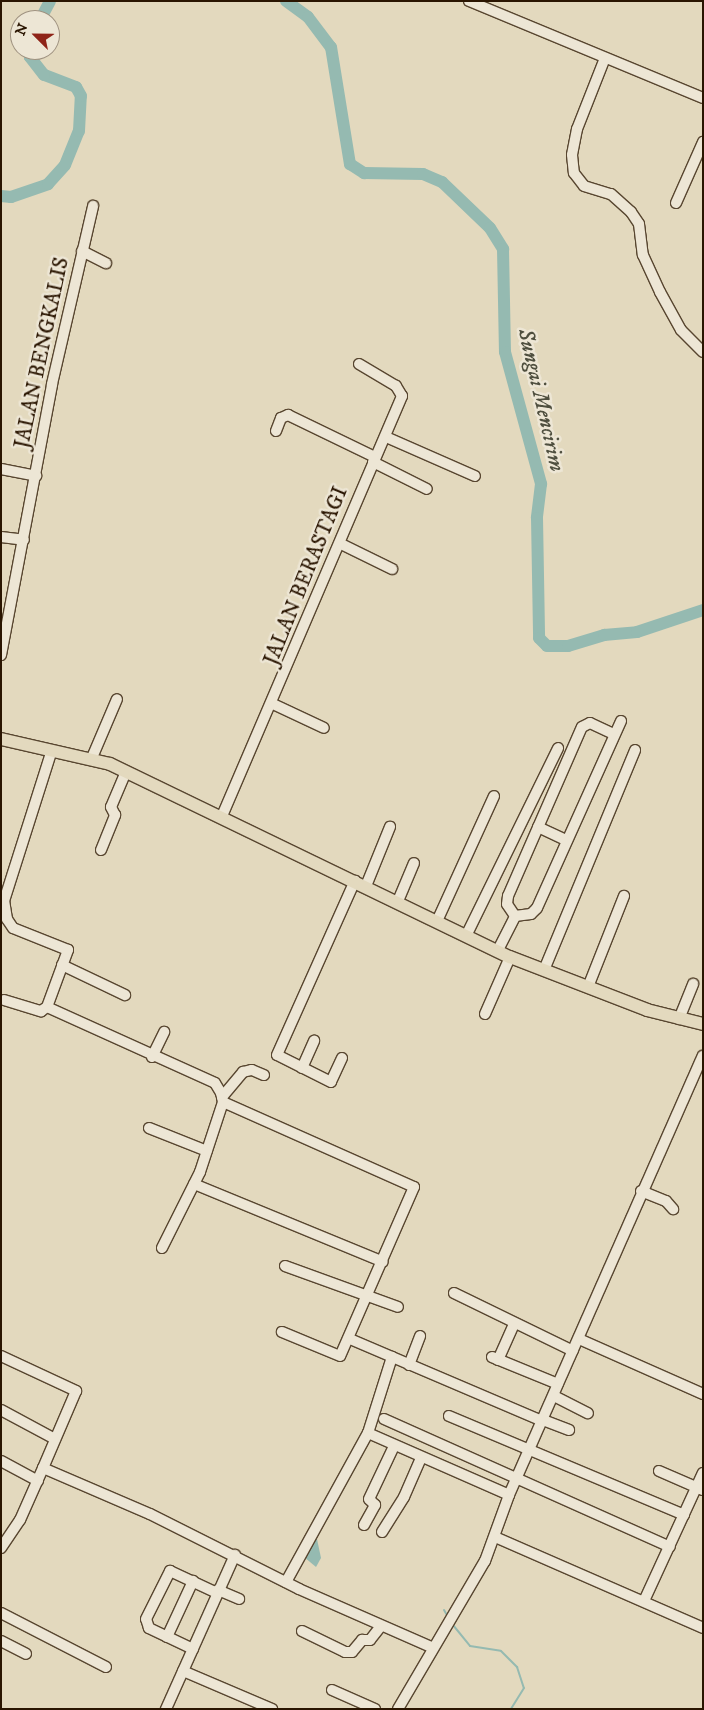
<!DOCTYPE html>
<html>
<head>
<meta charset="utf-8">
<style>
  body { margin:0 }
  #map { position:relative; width:704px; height:1710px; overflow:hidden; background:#e3d9be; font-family:"IM FELL DW Pica",serif }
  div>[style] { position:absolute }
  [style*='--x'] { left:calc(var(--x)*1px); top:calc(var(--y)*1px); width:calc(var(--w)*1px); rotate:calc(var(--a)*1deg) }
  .water>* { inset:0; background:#95bab1 }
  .stream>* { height:2px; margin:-1px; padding:0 1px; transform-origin:1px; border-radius:1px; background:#95bab1 }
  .river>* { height:12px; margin:-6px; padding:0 6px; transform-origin:6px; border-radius:6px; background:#95bab1 }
  .roads { filter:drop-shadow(1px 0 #584630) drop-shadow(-1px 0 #584630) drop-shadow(0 1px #584630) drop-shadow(0 -1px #584630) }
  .minor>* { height:10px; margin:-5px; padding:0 5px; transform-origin:5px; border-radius:5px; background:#ede6d5 }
  .major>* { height:12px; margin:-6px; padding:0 6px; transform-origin:6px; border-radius:6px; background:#e3d9be }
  span { translate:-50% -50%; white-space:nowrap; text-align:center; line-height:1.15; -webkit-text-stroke:5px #ede6d5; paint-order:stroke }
  .street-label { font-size:21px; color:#2a1501 }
  .water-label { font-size:22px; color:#4f4f3f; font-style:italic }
  .frame { position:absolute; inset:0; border:2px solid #2a1501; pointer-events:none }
  .north { position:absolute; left:10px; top:10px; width:50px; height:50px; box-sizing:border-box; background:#ede6d5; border:1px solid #9f9280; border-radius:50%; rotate:293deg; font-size:14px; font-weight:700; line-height:20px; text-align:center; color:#2a1501 }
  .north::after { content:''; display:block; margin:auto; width:18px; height:22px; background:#8f2418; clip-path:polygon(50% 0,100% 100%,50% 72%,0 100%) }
</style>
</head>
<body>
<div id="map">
  <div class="water">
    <i style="clip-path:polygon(317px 1539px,321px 1558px,316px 1567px,304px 1557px,311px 1540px)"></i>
  </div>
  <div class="stream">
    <i style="--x:444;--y:1610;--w:8;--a:60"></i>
    <i style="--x:453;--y:1625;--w:27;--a:51"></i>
    <i style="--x:470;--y:1646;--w:31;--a:9"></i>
    <i style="--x:501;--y:1651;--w:23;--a:45"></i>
    <i style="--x:517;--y:1667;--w:22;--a:72"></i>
    <i style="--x:524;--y:1688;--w:25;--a:122"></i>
  </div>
  <div class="river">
    <i style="--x:286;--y:1;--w:27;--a:36"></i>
    <i style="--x:308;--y:17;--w:38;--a:53"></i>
    <i style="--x:331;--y:47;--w:119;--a:80.8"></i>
    <i style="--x:350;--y:164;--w:17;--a:33"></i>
    <i style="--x:364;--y:173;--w:59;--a:1"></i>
    <i style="--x:423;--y:174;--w:21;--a:23"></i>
    <i style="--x:442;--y:182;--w:66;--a:43.8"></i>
    <i style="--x:490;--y:228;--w:25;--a:58"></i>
    <i style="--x:503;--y:249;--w:103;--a:88.9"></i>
    <i style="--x:505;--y:352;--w:137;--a:74.7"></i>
    <i style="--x:541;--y:484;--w:34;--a:97"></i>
    <i style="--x:537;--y:518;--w:120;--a:89"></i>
    <i style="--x:539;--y:638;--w:11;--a:45"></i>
    <i style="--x:547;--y:646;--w:21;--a:0"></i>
    <i style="--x:568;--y:646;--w:38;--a:-17"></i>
    <i style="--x:604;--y:635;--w:33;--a:-5"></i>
    <i style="--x:637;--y:632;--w:70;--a:-18.4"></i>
    <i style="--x:40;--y:20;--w:21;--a:-62"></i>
    <i style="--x:1;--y:196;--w:10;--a:6"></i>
    <i style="--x:11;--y:197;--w:39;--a:-19"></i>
    <i style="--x:48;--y:184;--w:25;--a:-48"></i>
    <i style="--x:65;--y:165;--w:37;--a:-68"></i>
    <i style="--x:79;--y:131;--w:35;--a:-87"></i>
    <i style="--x:81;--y:96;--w:10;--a:-119"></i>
    <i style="--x:76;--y:87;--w:34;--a:-159"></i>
    <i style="--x:44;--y:75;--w:23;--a:-128"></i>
    <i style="--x:30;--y:57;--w:7;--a:-82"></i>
  </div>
  <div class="roads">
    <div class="minor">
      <i style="--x:469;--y:1;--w:253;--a:22.5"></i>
      <i style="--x:605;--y:58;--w:76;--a:111.5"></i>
      <i style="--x:577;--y:129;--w:26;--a:101"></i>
      <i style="--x:572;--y:155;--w:18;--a:84"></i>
      <i style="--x:574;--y:173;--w:16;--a:52"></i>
      <i style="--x:584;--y:186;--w:28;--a:17"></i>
      <i style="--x:611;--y:194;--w:27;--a:42"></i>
      <i style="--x:631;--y:212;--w:14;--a:56"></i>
      <i style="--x:639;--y:224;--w:31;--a:83"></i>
      <i style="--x:643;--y:255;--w:41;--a:65.3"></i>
      <i style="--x:660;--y:292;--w:43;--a:61.1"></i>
      <i style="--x:681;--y:330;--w:31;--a:45"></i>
      <i style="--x:676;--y:203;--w:67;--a:-66.1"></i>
      <i style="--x:82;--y:251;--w:27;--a:27"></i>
      <i style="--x:276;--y:431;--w:14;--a:-69"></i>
      <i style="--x:281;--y:418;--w:8;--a:-23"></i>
      <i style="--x:288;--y:415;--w:97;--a:25.8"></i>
      <i style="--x:386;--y:437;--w:97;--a:23.7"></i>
      <i style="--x:373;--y:462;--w:60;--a:26.6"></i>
      <i style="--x:1;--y:469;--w:36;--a:11"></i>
      <i style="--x:1;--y:537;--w:23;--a:7"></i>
      <i style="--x:341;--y:544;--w:57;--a:26.1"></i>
      <i style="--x:1;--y:655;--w:276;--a:-79.3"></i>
      <i style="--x:52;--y:384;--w:183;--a:-77"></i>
      <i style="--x:273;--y:704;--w:56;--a:25.2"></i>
      <i style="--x:91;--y:760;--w:66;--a:-66.9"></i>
      <i style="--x:222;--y:816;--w:457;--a:-66.8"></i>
      <i style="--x:402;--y:396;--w:12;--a:-121"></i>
      <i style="--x:396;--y:386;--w:43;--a:-149.3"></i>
      <i style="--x:538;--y:827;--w:31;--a:25"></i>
      <i style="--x:101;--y:850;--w:38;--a:-68"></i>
      <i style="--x:115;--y:815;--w:9;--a:-117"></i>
      <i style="--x:111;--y:807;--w:38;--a:-67"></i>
      <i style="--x:366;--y:886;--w:64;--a:-67.9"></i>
      <i style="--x:398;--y:901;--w:41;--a:-67.2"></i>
      <i style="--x:515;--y:916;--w:14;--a:-124"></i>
      <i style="--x:507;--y:904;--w:8;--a:-83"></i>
      <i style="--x:508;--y:896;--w:184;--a:-66.4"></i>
      <i style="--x:582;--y:727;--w:9;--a:-27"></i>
      <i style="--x:590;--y:723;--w:26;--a:25"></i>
      <i style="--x:438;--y:919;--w:135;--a:-65.5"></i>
      <i style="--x:467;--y:934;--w:207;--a:-63.9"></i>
      <i style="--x:498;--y:950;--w:38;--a:-63"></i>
      <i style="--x:515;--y:916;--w:16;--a:-7"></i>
      <i style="--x:531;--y:914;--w:8;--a:-45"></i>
      <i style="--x:537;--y:908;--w:205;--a:-65.8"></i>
      <i style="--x:62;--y:965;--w:70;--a:25.5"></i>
      <i style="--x:544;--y:970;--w:238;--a:-67.5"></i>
      <i style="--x:588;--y:987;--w:98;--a:-68.4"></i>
      <i style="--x:4;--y:1000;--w:39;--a:17"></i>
      <i style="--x:41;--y:1011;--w:7;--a:-34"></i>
      <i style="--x:47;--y:1007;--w:184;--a:24.3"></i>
      <i style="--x:215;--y:1083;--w:12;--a:59"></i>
      <i style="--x:221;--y:1093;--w:9;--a:77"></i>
      <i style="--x:223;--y:1102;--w:74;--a:108.2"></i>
      <i style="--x:200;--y:1172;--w:85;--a:116.6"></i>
      <i style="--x:47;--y:1007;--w:61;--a:-69.8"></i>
      <i style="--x:68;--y:950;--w:59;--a:-158.2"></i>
      <i style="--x:13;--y:928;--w:11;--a:-124"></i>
      <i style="--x:7;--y:919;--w:18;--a:-99"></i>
      <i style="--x:4;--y:901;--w:158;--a:-72.4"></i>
      <i style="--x:485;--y:1014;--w:62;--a:-66.3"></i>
      <i style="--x:679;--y:1019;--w:38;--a:-68"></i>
      <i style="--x:152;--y:1057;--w:28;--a:-64"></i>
      <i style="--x:342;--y:1058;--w:26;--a:115"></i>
      <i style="--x:331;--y:1082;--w:60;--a:-153.4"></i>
      <i style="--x:277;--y:1055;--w:191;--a:-65.9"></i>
      <i style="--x:302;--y:1068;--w:30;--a:-66"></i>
      <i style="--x:222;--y:1097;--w:33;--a:-50"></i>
      <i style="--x:243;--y:1072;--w:9;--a:-13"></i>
      <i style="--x:252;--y:1070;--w:13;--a:23"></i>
      <i style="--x:223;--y:1102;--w:209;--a:24"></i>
      <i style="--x:414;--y:1187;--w:184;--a:113.6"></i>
      <i style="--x:340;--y:1356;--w:63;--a:-157.5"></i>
      <i style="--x:149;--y:1128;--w:62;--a:21.6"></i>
      <i style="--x:194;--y:1184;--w:204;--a:22.4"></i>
      <i style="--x:641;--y:1191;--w:27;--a:22"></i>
      <i style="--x:666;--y:1201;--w:11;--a:49"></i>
      <i style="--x:285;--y:1266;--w:120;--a:19.9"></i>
      <i style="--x:454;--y:1293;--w:132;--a:26"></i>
      <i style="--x:350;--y:1339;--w:209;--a:23.1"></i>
      <i style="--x:579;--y:1339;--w:136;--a:23.9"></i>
      <i style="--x:1;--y:1356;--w:83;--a:25"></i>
      <i style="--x:76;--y:1391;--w:84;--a:113.2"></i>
      <i style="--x:43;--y:1468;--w:116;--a:23.3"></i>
      <i style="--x:150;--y:1514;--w:167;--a:26.7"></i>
      <i style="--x:299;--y:1589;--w:144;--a:23.7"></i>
      <i style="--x:492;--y:1357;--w:71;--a:22.2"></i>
      <i style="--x:498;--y:1360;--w:39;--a:-66"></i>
      <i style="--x:409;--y:1365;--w:31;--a:-69"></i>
      <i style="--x:554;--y:1396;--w:38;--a:27"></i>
      <i style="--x:1;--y:1410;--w:61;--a:28.2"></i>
      <i style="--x:449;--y:1416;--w:255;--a:22.8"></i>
      <i style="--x:384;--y:1419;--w:313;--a:24.1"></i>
      <i style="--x:543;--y:1420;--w:28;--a:21"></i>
      <i style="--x:368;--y:1433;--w:154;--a:23.7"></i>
      <i style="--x:1;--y:1461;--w:42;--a:28.4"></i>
      <i style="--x:659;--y:1471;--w:48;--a:23.4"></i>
      <i style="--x:364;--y:1525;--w:23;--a:-61"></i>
      <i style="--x:375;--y:1505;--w:8;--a:-135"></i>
      <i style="--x:369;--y:1499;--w:59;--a:-64.7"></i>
      <i style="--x:382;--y:1532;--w:41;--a:-57.8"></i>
      <i style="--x:404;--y:1497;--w:43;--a:-66.4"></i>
      <i style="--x:495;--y:1537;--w:227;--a:23.6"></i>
      <i style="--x:1;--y:1548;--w:34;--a:-56"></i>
      <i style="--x:20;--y:1520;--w:57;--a:-66.1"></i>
      <i style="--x:286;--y:1582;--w:170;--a:-61.2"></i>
      <i style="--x:368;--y:1433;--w:80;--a:-72.5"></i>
      <i style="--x:218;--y:1590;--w:23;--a:23"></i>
      <i style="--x:644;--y:1601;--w:141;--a:-65.3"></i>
      <i style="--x:1;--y:1613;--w:118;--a:27.2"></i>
      <i style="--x:302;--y:1631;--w:48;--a:26"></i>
      <i style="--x:345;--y:1652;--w:7;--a:0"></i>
      <i style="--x:352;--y:1652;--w:16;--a:-50"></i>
      <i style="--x:362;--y:1640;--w:8;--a:0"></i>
      <i style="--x:370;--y:1640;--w:18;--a:-52"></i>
      <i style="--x:167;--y:1637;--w:62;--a:-65.1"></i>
      <i style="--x:1;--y:1641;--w:28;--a:27"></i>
      <i style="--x:193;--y:1649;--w:49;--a:-154.5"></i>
      <i style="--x:149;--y:1628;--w:9;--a:-108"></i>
      <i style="--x:146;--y:1619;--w:54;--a:-63.4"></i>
      <i style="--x:170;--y:1571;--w:52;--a:25.1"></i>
      <i style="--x:183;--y:1671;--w:97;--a:23.1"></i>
      <i style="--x:332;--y:1690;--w:47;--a:23.8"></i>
      <i style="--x:166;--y:1709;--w:169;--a:-65.9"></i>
      <i style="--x:398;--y:1709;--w:172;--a:-59.6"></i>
      <i style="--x:485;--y:1561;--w:70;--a:-70"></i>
      <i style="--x:509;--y:1495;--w:480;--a:-66.2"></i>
    </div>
    <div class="major">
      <i style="--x:1;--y:739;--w:112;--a:12.9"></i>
      <i style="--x:110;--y:764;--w:444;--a:25.8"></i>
      <i style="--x:510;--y:957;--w:147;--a:21.1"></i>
      <i style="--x:647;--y:1010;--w:58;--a:14"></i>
    </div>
  </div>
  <div class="street-label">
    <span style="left:42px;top:353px;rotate:-78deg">JALAN BENGKALIS</span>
    <span style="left:306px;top:576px;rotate:-68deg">JALAN BERASTAGI</span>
  </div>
  <div class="water-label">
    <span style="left:541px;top:400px;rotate:77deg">Sungai Mencirim</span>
  </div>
  <div class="frame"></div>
  <div class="north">N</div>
</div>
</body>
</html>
